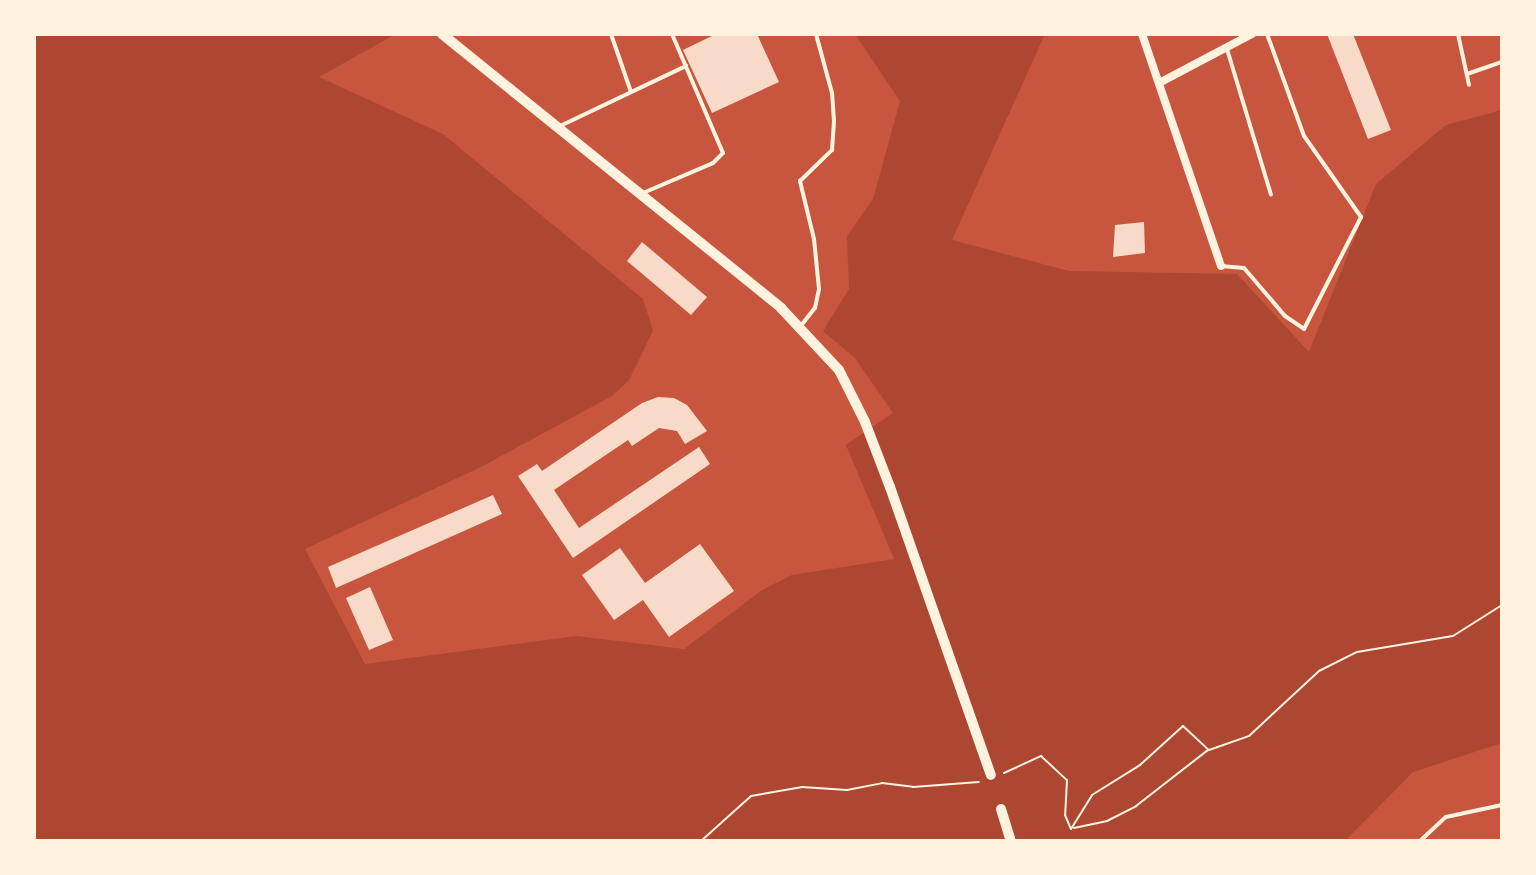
<!DOCTYPE html>
<html>
<head>
<meta charset="utf-8">
<style>
  body { margin:0 }
  #map { position:relative; width:1536px; height:875px; overflow:hidden; background:#c8553d; font-family:Mulish,sans-serif }
  div>[style] { position:absolute }
  [style*='--x'] { left:calc(var(--x)*1px); top:calc(var(--y)*1px); width:calc(var(--w)*1px); rotate:calc(var(--a)*1deg) }
  .green>* { inset:0; background:#ae4732 }
  .building>* { inset:0; background:#f7dbc8 }
  .path>* { height:2px; margin:-1px; padding:0 1px; transform-origin:1px; border-radius:1px; background:#fff3e0 }
  .service>* { height:4px; margin:-2px; padding:0 2px; transform-origin:2px; border-radius:2px; background:#fff3e0 }
  .minor>* { height:8px; margin:-4px; padding:0 4px; transform-origin:4px; border-radius:4px; background:#fff3e0 }
  .tertiary>* { height:10px; margin:-5px; padding:0 5px; transform-origin:5px; border-radius:5px; background:#fff3e0 }
  span { translate:-50% -50%; white-space:nowrap; text-align:center; line-height:1.15; -webkit-text-stroke:7px #fff3e0; paint-order:stroke }
  .frame { position:absolute; inset:0; border:36px solid #fff3e0; pointer-events:none }
</style>
</head>
<body>
<div id="map">
  <div class="green">
    <i style="clip-path:polygon(34px 34px,390px 34px,392px 36px,319px 77px,443px 134px,643px 299px,653px 331px,629px 380px,612px 396px,481px 467px,305px 549px,365px 664px,576px 636px,684px 649px,762px 590px,792px 575px,894px 559px,846px 445px,893px 413px,855px 358px,823px 331px,849px 289px,847px 236px,873px 199px,900px 101px,855px 34px,1045px 34px,952px 240px,1069px 271px,1237px 274px,1309px 352px,1376px 184px,1446px 125px,1502px 110px,1502px 743px,1413px 772px,1345px 841px,34px 841px)"></i>
  </div>
  <div class="building">
    <i style="clip-path:polygon(716px 34px,757px 34px,779px 82px,712px 113px,683px 50px)"></i>
    <i style="clip-path:polygon(1327px 34px,1353px 34px,1391px 130px,1368px 139px)"></i>
    <i style="clip-path:polygon(1144px 222px,1145px 253px,1113px 257px,1115px 225px)"></i>
    <i style="clip-path:polygon(642px 242px,707px 297px,691px 315px,627px 261px)"></i>
    <i style="clip-path:polygon(658px 397px,674px 398px,687px 405px,707px 431px,685px 444px,677px 431px,659px 428px,632px 446px,628px 440px,554px 490px,579px 528px,699px 447px,710px 464px,573px 558px,518px 476px,537px 464px,542px 471px,642px 403px)"></i>
    <i style="clip-path:polygon(493px 495px,502px 514px,336px 588px,328px 567px)"></i>
    <i style="clip-path:polygon(700px 544px,734px 591px,669px 637px,643px 600px,614px 620px,582px 575px,620px 548px,645px 583px)"></i>
    <i style="clip-path:polygon(370px 587px,393px 640px,369px 650px,346px 598px)"></i>
  </div>
  <div class="path">
    <i style="--x:1004;--y:773;--w:41;--a:-24.7"></i>
    <i style="--x:1041;--y:756;--w:35;--a:43"></i>
    <i style="--x:1067;--y:780;--w:35;--a:93"></i>
    <i style="--x:1065;--y:815;--w:15;--a:67"></i>
    <i style="--x:1071;--y:829;--w:40;--a:-58"></i>
    <i style="--x:1092;--y:795;--w:57;--a:-32"></i>
    <i style="--x:1140;--y:765;--w:58;--a:-42.2"></i>
    <i style="--x:1183;--y:726;--w:35;--a:43"></i>
    <i style="--x:1209;--y:750;--w:42;--a:-19.3"></i>
    <i style="--x:1249;--y:736;--w:96;--a:-42.9"></i>
    <i style="--x:1319;--y:671;--w:42;--a:-26.6"></i>
    <i style="--x:1357;--y:652;--w:97;--a:-9.5"></i>
    <i style="--x:1453;--y:636;--w:58;--a:-32.3"></i>
    <i style="--x:1074;--y:828;--w:34;--a:-12"></i>
    <i style="--x:1107;--y:821;--w:33;--a:-27"></i>
    <i style="--x:1136;--y:806;--w:91;--a:-37.9"></i>
    <i style="--x:701;--y:841;--w:67;--a:-42"></i>
    <i style="--x:751;--y:796;--w:52;--a:-10"></i>
    <i style="--x:802;--y:787;--w:45;--a:3.8"></i>
    <i style="--x:847;--y:790;--w:36;--a:-11"></i>
    <i style="--x:882;--y:783;--w:31;--a:7"></i>
    <i style="--x:913;--y:787;--w:66;--a:-4.3"></i>
  </div>
  <div class="service">
    <i style="--x:611;--y:34;--w:61;--a:71"></i>
    <i style="--x:1458;--y:34;--w:52;--a:77.8"></i>
    <i style="--x:1227;--y:49;--w:152;--a:73.2"></i>
    <i style="--x:1467;--y:74;--w:37;--a:-19"></i>
    <i style="--x:558;--y:127;--w:142;--a:-25.5"></i>
    <i style="--x:643;--y:193;--w:76;--a:-23.2"></i>
    <i style="--x:713;--y:163;--w:14;--a:-45"></i>
    <i style="--x:723;--y:153;--w:129;--a:-113.2"></i>
    <i style="--x:1221;--y:266;--w:23;--a:5"></i>
    <i style="--x:1244;--y:268;--w:63;--a:49.5"></i>
    <i style="--x:1285;--y:316;--w:23;--a:34"></i>
    <i style="--x:1304;--y:329;--w:126;--a:-63"></i>
    <i style="--x:1361;--y:217;--w:99;--a:-125.1"></i>
    <i style="--x:1304;--y:136;--w:109;--a:-109.9"></i>
    <i style="--x:800;--y:327;--w:24;--a:-52"></i>
    <i style="--x:815;--y:308;--w:19;--a:-78"></i>
    <i style="--x:819;--y:289;--w:50;--a:-95.7"></i>
    <i style="--x:814;--y:239;--w:60;--a:-103.6"></i>
    <i style="--x:800;--y:181;--w:45;--a:-44.1"></i>
    <i style="--x:832;--y:150;--w:29;--a:-86"></i>
    <i style="--x:834;--y:121;--w:28;--a:-94"></i>
    <i style="--x:832;--y:93;--w:61;--a:-105.2"></i>
    <i style="--x:1420;--y:841;--w:35;--a:-43"></i>
    <i style="--x:1446;--y:817;--w:57;--a:-12.1"></i>
  </div>
  <div class="minor">
    <i style="--x:1142;--y:34;--w:245;--a:71.2"></i>
    <i style="--x:1159;--y:83;--w:105;--a:-27.8"></i>
  </div>
  <div class="tertiary">
    <i style="--x:442;--y:34;--w:436;--a:38.9"></i>
    <i style="--x:781;--y:308;--w:85;--a:46.9"></i>
    <i style="--x:839;--y:370;--w:58;--a:63.4"></i>
    <i style="--x:865;--y:422;--w:70;--a:69"></i>
    <i style="--x:890;--y:487;--w:305;--a:70.7"></i>
    <i style="--x:1001;--y:809;--w:34;--a:73"></i>
  </div>
  <div class="frame"></div>
</div>
</body>
</html>
